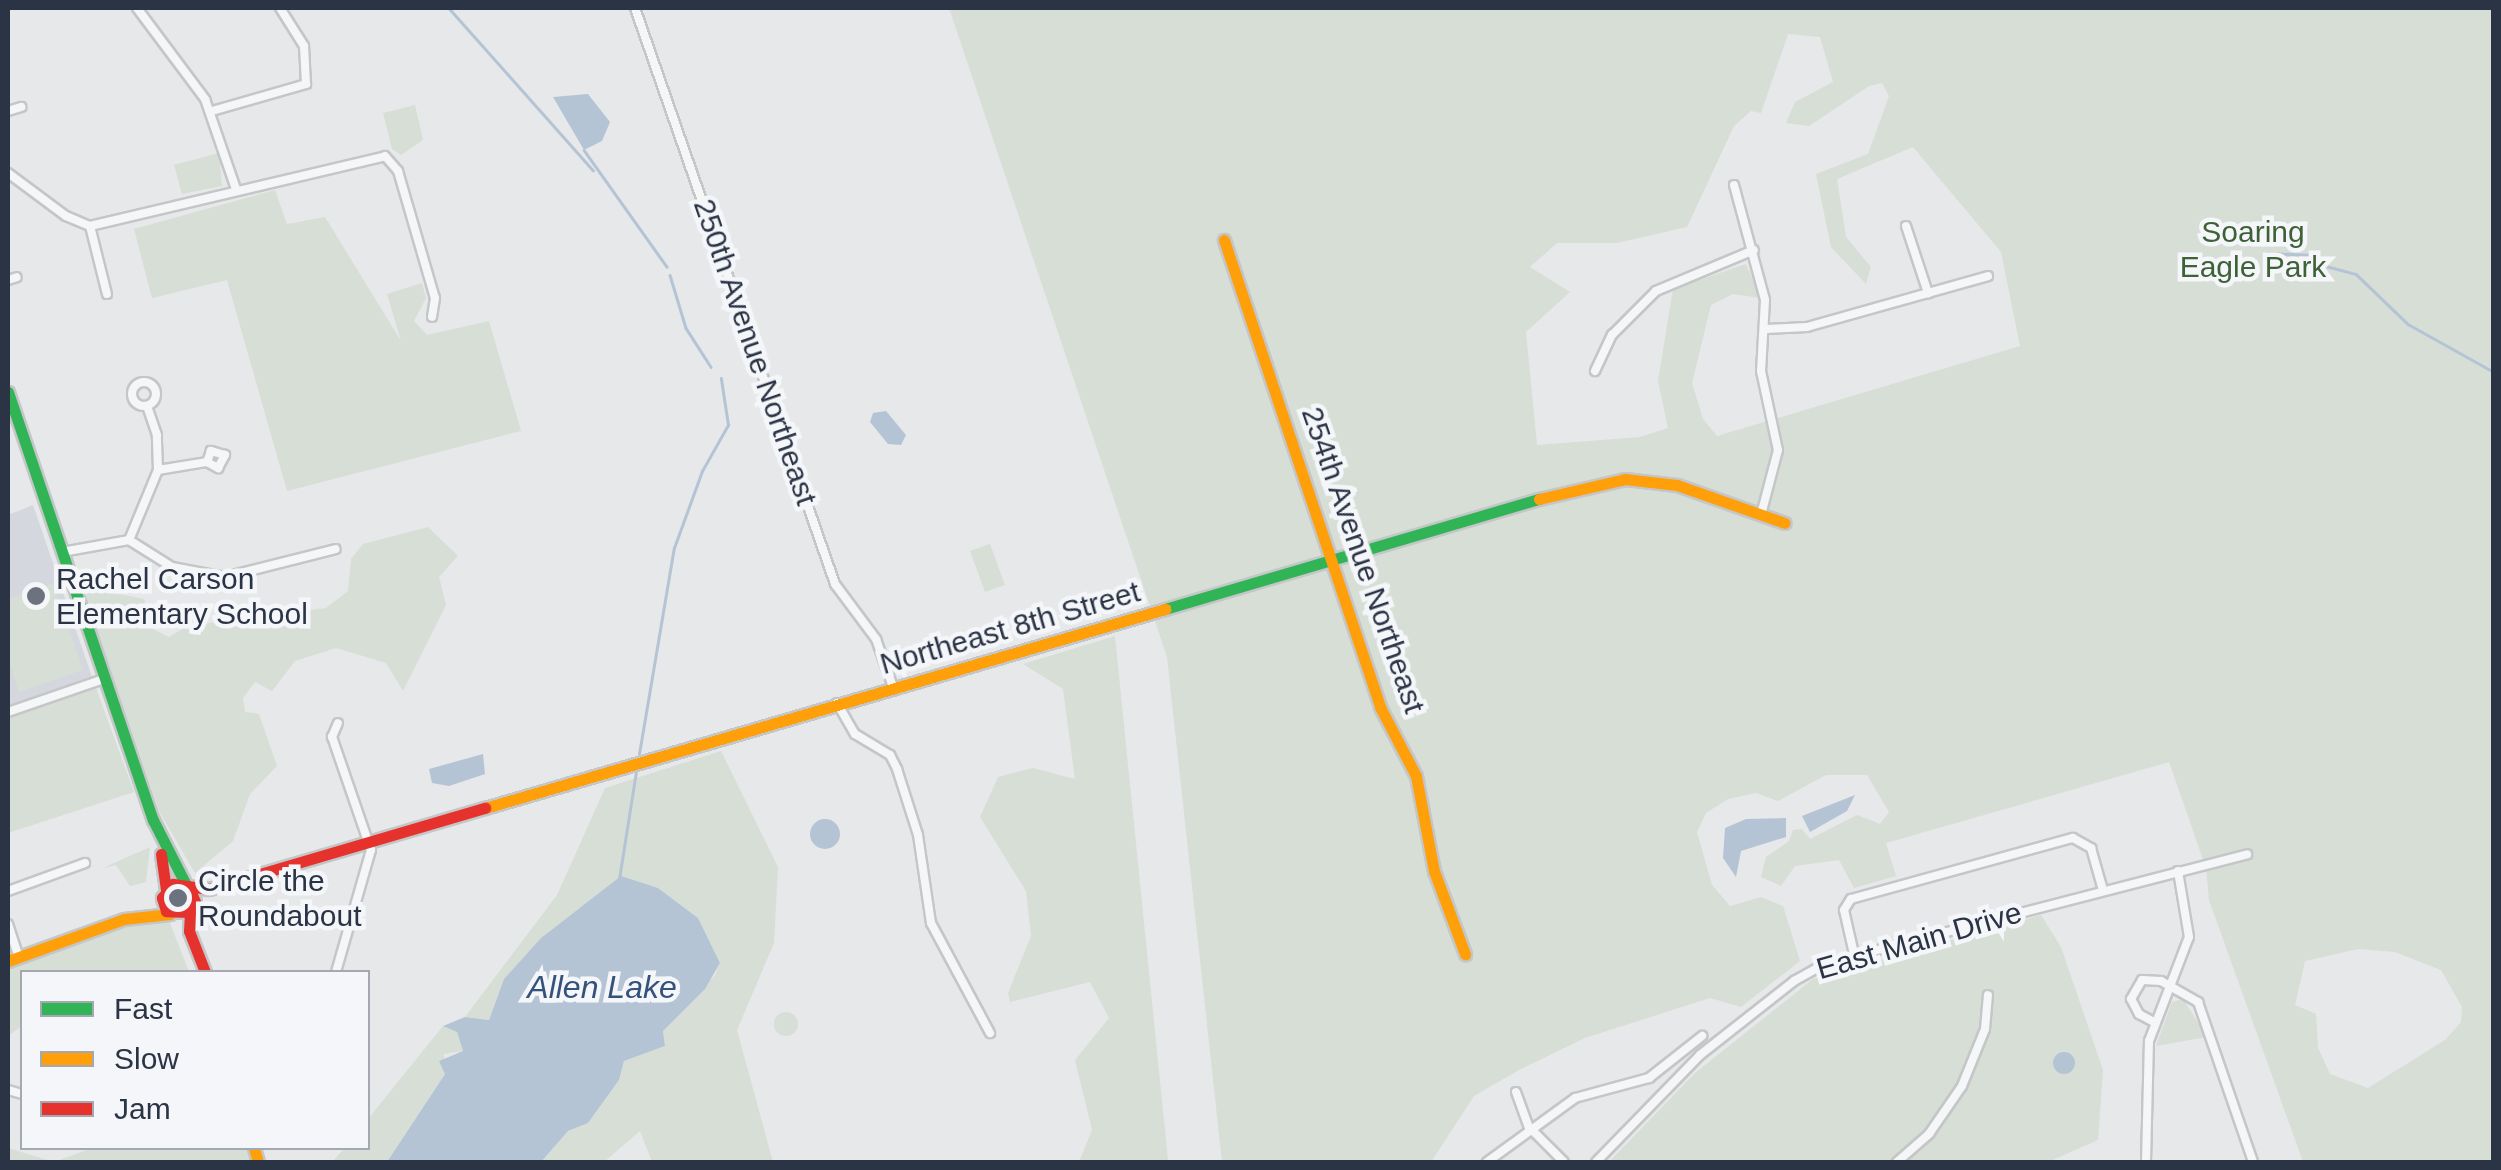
<!DOCTYPE html>
<html>
<head>
<meta charset="utf-8">
<style>
  body { margin:0 }
  #map { position:relative; width:2501px; height:1170px; overflow:hidden; background:#e6e8ea; font-family:Helvetica,sans-serif }
  div>[style] { position:absolute }
  [style*='--x'] { left:calc(var(--x)*1px); top:calc(var(--y)*1px); width:calc(var(--w)*1px); rotate:calc(var(--a)*1deg) }
  .built>* { inset:0; background:#d4d7dd }
  .green>* { inset:0; background:#d6ded6 }
  .round { border-radius:50% }
  .water>* { inset:0; background:#b4c4d5 }
  .stream>* { height:2.5px; margin:-1.25px; padding:0 1.25px; transform-origin:1.25px; border-radius:1.25px; background:#b4c4d5 }
  .roads { filter:drop-shadow(2px 0 #c4c6c8) drop-shadow(-2px 0 #c4c6c8) drop-shadow(0 2px #c4c6c8) drop-shadow(0 -2px #c4c6c8) }
  .street>* { height:8px; margin:-4px; padding:0 4px; transform-origin:4px; border-radius:4px; background:#f5f6f7 }
  .street>.ring { margin:-4px; padding:0; box-sizing:content-box; background:none; border:8px solid #f5f6f7; border-radius:50% }
  .fast>* { height:11px; margin:-5.5px; padding:0 5.5px; transform-origin:5.5px; border-radius:5.5px; background:#30b455 }
  .slow>* { height:11px; margin:-5.5px; padding:0 5.5px; transform-origin:5.5px; border-radius:5.5px; background:#ff9f0a }
  .jam>* { height:11px; margin:-5.5px; padding:0 5.5px; transform-origin:5.5px; border-radius:5.5px; background:#e5322d }
  .dots>* { width:28px; height:28px; translate:-50% -50%; box-sizing:border-box; border:5px solid #f4f6f9; border-radius:50% }
  span { translate:-50% -50%; white-space:nowrap; text-align:center; line-height:1.15; -webkit-text-stroke:9px #f4f6f9; paint-order:stroke }
  .park-label { font-size:30px; color:#3f6138 }
  .street-label { font-size:30px; color:#2b3445 }
  .poi-label { font-size:30px; color:#2b3445 }
  .left { translate:0 -50%; text-align:left }
  .water-label { font-size:32px; color:#34527a; font-style:italic }
  .frame { position:absolute; inset:0; border:10px solid #2b3445; pointer-events:none }
  .legend { position:absolute; left:20px; top:970px; width:350px; height:180px; box-sizing:border-box; background:#f4f6f9; border:2px solid #a4a8b1; margin:0; padding:12px 18px; list-style:none; font-size:30px; color:#2b3445 }
  .legend li { display:flex; align-items:center; gap:20px; height:50px }
  .legend b { width:50px; border:2px solid #a4a8b1 }
</style>
</head>
<body>
<div id="map">
  <div class="built">
    <i style="clip-path:polygon(33px 505px,92px 677px,8px 706px,8px 515px)"></i>
  </div>
  <div class="green">
    <i style="clip-path:polygon(evenodd,949px 8px,2493px 8px,2493px 1162px,2303px 1162px,2209px 900px,2206px 868px,2169px 762px,1886px 843px,1896px 876px,1854px 888px,1839px 860px,1795px 866px,1781px 886px,1761px 877px,1766px 857px,1789px 841px,1793px 830px,1802px 829px,1810px 839px,1857px 815px,1880px 824px,1889px 812px,1867px 775px,1826px 775px,1778px 801px,1756px 793px,1728px 799px,1706px 813px,1697px 832px,1712px 885px,1730px 906px,1761px 897px,1783px 906px,1800px 961px,1741px 1007px,1710px 998px,1585px 1038px,1519px 1070px,1474px 1096px,1431px 1162px,1222px 1162px,1167px 657px,949px 8px,1788px 34px,1820px 37px,1833px 82px,1795px 102px,1786px 123px,1809px 126px,1869px 86px,1882px 83px,1889px 96px,1868px 154px,1816px 174px,1831px 247px,1866px 284px,1871px 267px,1846px 237px,1837px 179px,1913px 147px,2001px 252px,2020px 346px,1717px 436px,1703px 419px,1692px 383px,1711px 305px,1733px 294px,1761px 298px,1746px 264px,1673px 289px,1658px 381px,1668px 428px,1640px 437px,1537px 445px,1526px 332px,1570px 292px,1530px 267px,1557px 243px,1617px 243px,1687px 227px,1734px 126px,1751px 111px,1761px 113px,1788px 34px,949px 8px,2358px 949px,2395px 952px,2441px 970px,2462px 1007px,2461px 1022px,2445px 1040px,2368px 1088px,2330px 1074px,2318px 1048px,2316px 1014px,2295px 1005px,2305px 961px,2358px 949px)"></i>
    <i style="clip-path:polygon(415px 105px,423px 140px,401px 155px,392px 149px,383px 113px)"></i>
    <i style="clip-path:polygon(219px 153px,222px 186px,182px 194px,174px 165px)"></i>
    <i style="clip-path:polygon(275px 190px,287px 224px,325px 217px,401px 341px,387px 294px,422px 283px,426px 298px,414px 321px,427px 335px,489px 321px,521px 431px,287px 491px,227px 280px,152px 298px,134px 229px)"></i>
    <i style="clip-path:polygon(428px 527px,458px 556px,439px 577px,446px 605px,403px 691px,386px 663px,336px 648px,295px 661px,272px 691px,255px 682px,243px 698px,245px 712px,259px 714px,277px 766px,250px 794px,233px 841px,195px 873px,160px 813px,85px 595px,99px 590px,144px 599px,153px 629px,169px 637px,187px 626px,326px 608px,348px 591px,351px 559px,363px 544px)"></i>
    <i style="clip-path:polygon(990px 544px,1005px 585px,985px 592px,970px 551px)"></i>
    <i style="clip-path:polygon(53px 583px,83px 670px,19px 692px,8px 658px,8px 599px)"></i>
    <i style="clip-path:polygon(1115px 636px,1168px 1160px,1079px 1162px,1092px 1130px,1075px 1060px,1109px 1018px,1090px 982px,1010px 1002px,1008px 993px,1031px 936px,1026px 891px,980px 817px,998px 777px,1033px 768px,1075px 779px,1063px 689px,1023px 664px)"></i>
    <i style="clip-path:polygon(92px 677px,134px 792px,8px 833px,8px 706px)"></i>
    <i style="clip-path:polygon(721px 751px,778px 867px,774px 943px,737px 1030px,773px 1162px,652px 1162px,640px 1131px,604px 1162px,541px 1162px,568px 1131px,588px 1123px,619px 1080px,624px 1061px,665px 1046px,663px 1031px,715px 975px,720px 963px,698px 918px,658px 888px,621px 877px,541px 938px,504px 979px,489px 1020px,465px 1017px,557px 895px,605px 788px)"></i>
    <i style="clip-path:polygon(150px 847px,146px 882px,130px 886px,116px 865px,103px 868px)"></i>
    <i style="clip-path:polygon(2041px 915px,2061px 947px,2103px 1070px,2098px 1140px,2048px 1162px,1609px 1162px,1695px 1073px,1813px 979px)"></i>
    <i style="clip-path:polygon(159px 916px,170px 923px,189px 972px,22px 972px,22px 1026px,8px 1036px,8px 968px)"></i>
    <i style="clip-path:polygon(2183px 999px,2207px 1037px,2156px 1046px,2172px 1002px)"></i>
    <i class="round" style="left:774px;top:1012px;width:24px;height:24px"></i>
    <i style="clip-path:polygon(443px 1026px,457px 1032px,463px 1051px,444px 1054px,445px 1074px,387px 1162px,332px 1162px,345px 1148px,368px 1148px,368px 1119px)"></i>
    <i style="clip-path:polygon(8px 1148px,54px 1162px,92px 1148px,247px 1148px,251px 1162px,8px 1162px)"></i>
  </div>
  <div class="water">
    <i style="clip-path:polygon(588px 94px,610px 122px,602px 141px,584px 150px,553px 97px)"></i>
    <i style="clip-path:polygon(886px 411px,906px 435px,901px 445px,888px 444px,870px 422px,873px 413px)"></i>
    <i style="clip-path:polygon(483px 754px,485px 774px,449px 786px,432px 783px,429px 769px)"></i>
    <i style="clip-path:polygon(1855px 795px,1847px 811px,1810px 832px,1802px 816px)"></i>
    <i style="clip-path:polygon(1786px 818px,1786px 837px,1741px 851px,1736px 877px,1723px 858px,1725px 828px,1746px 819px)"></i>
    <i class="round" style="left:810px;top:819px;width:30px;height:30px"></i>
    <i style="clip-path:polygon(621px 876px,658px 888px,698px 918px,720px 963px,705px 989px,663px 1031px,665px 1046px,624px 1061px,619px 1080px,588px 1123px,568px 1131px,541px 1162px,387px 1162px,445px 1074px,439px 1061px,463px 1051px,457px 1032px,443px 1026px,465px 1017px,489px 1020px,504px 979px,541px 938px)"></i>
    <i class="round" style="left:2053px;top:1052px;width:22px;height:22px"></i>
  </div>
  <div class="stream">
    <i style="--x:449;--y:8;--w:217;--a:48.4"></i>
    <i style="--x:584;--y:150;--w:143;--a:54.6"></i>
    <i style="--x:2267;--y:253;--w:45;--a:2.5"></i>
    <i style="--x:2312;--y:255;--w:18;--a:38"></i>
    <i style="--x:2326;--y:266;--w:31;--a:15"></i>
    <i style="--x:2356;--y:274;--w:72;--a:43.9"></i>
    <i style="--x:2408;--y:324;--w:98;--a:29.2"></i>
    <i style="--x:670;--y:275;--w:55;--a:73.2"></i>
    <i style="--x:686;--y:328;--w:46;--a:57.3"></i>
    <i style="--x:639;--y:754;--w:209;--a:-80.4"></i>
    <i style="--x:674;--y:548;--w:82;--a:-70"></i>
    <i style="--x:702;--y:471;--w:53;--a:-60.5"></i>
    <i style="--x:728;--y:425;--w:47;--a:-98.7"></i>
    <i style="--x:619;--y:879;--w:108;--a:-81"></i>
  </div>
  <div class="roads">
    <div class="street">
      <i style="--x:137;--y:8;--w:114;--a:53.2"></i>
      <i style="--x:205;--y:99;--w:95;--a:71"></i>
      <i style="--x:635;--y:8;--w:610;--a:70.85"></i>
      <i style="--x:835;--y:584;--w:69;--a:53.3"></i>
      <i style="--x:876;--y:639;--w:51;--a:70.5"></i>
      <i style="--x:8;--y:111;--w:14;--a:-17"></i>
      <i style="--x:212;--y:111;--w:98;--a:-16"></i>
      <i style="--x:306;--y:84;--w:38;--a:-93"></i>
      <i style="--x:304;--y:46;--w:45;--a:-122.3"></i>
      <i style="--x:8;--y:173;--w:72;--a:36.6"></i>
      <i style="--x:66;--y:216;--w:26;--a:23"></i>
      <i style="--x:1734;--y:185;--w:119;--a:74.9"></i>
      <i style="--x:1765;--y:300;--w:71;--a:93.2"></i>
      <i style="--x:1761;--y:371;--w:81;--a:77.9"></i>
      <i style="--x:1778;--y:450;--w:63;--a:104.7"></i>
      <i style="--x:90;--y:226;--w:303;--a:-13.3"></i>
      <i style="--x:385;--y:156;--w:20;--a:49"></i>
      <i style="--x:398;--y:171;--w:132;--a:73.8"></i>
      <i style="--x:435;--y:298;--w:19;--a:99"></i>
      <i style="--x:90;--y:226;--w:70;--a:76"></i>
      <i style="--x:1906;--y:226;--w:71;--a:71.8"></i>
      <i style="--x:8;--y:280;--w:9;--a:-18"></i>
      <i style="--x:1766;--y:329;--w:41;--a:-2.8"></i>
      <i style="--x:1807;--y:327;--w:188;--a:-15.7"></i>
      <i style="--x:1595;--y:371;--w:40;--a:-65"></i>
      <i style="--x:1612;--y:335;--w:62;--a:-45"></i>
      <i style="--x:1656;--y:291;--w:106;--a:-22.7"></i>
      <i class="ring" style="left:132px;top:382px;width:16px;height:16px"></i>
      <i style="--x:158;--y:470;--w:50;--a:-9.3"></i>
      <i style="--x:207;--y:462;--w:13;--a:29"></i>
      <i style="--x:218;--y:468;--w:15;--a:-62"></i>
      <i style="--x:225;--y:455;--w:15;--a:-164"></i>
      <i style="--x:211;--y:451;--w:12;--a:110"></i>
      <i style="--x:129;--y:540;--w:76;--a:-67.5"></i>
      <i style="--x:158;--y:470;--w:35;--a:-92"></i>
      <i style="--x:157;--y:435;--w:31;--a:-109"></i>
      <i style="--x:62;--y:552;--w:68;--a:-10.2"></i>
      <i style="--x:129;--y:540;--w:51;--a:32.1"></i>
      <i style="--x:172;--y:567;--w:54;--a:10.7"></i>
      <i style="--x:225;--y:577;--w:114;--a:-14.2"></i>
      <i style="--x:837;--y:703;--w:36;--a:60"></i>
      <i style="--x:855;--y:734;--w:41;--a:31"></i>
      <i style="--x:890;--y:755;--w:16;--a:63"></i>
      <i style="--x:897;--y:769;--w:69;--a:72.3"></i>
      <i style="--x:918;--y:835;--w:89;--a:81.6"></i>
      <i style="--x:931;--y:923;--w:125;--a:61.8"></i>
      <i style="--x:8;--y:712;--w:102;--a:-19"></i>
      <i style="--x:8;--y:891;--w:82;--a:-20"></i>
      <i style="--x:8;--y:924;--w:35;--a:72"></i>
      <i style="--x:1854;--y:954;--w:45;--a:-102.8"></i>
      <i style="--x:1844;--y:910;--w:13;--a:-58"></i>
      <i style="--x:1851;--y:899;--w:230;--a:-15.4"></i>
      <i style="--x:2073;--y:838;--w:21;--a:29"></i>
      <i style="--x:2091;--y:848;--w:44;--a:74.1"></i>
      <i style="--x:336;--y:972;--w:127;--a:-74"></i>
      <i style="--x:371;--y:850;--w:120;--a:-109"></i>
      <i style="--x:332;--y:737;--w:15;--a:-67"></i>
      <i style="--x:2154;--y:1022;--w:17;--a:-152"></i>
      <i style="--x:2139;--y:1014;--w:17;--a:-118"></i>
      <i style="--x:2131;--y:999;--w:22;--a:-60"></i>
      <i style="--x:2142;--y:980;--w:19;--a:3"></i>
      <i style="--x:2161;--y:981;--w:43;--a:29.6"></i>
      <i style="--x:2198;--y:1002;--w:169;--a:71"></i>
      <i style="--x:8;--y:1090;--w:15;--a:16"></i>
      <i style="--x:1516;--y:1092;--w:37;--a:70"></i>
      <i style="--x:1529;--y:1127;--w:49;--a:45"></i>
      <i style="--x:1487;--y:1162;--w:109;--a:-36"></i>
      <i style="--x:1575;--y:1098;--w:77;--a:-15.1"></i>
      <i style="--x:1649;--y:1078;--w:68;--a:-38.4"></i>
      <i style="--x:1596;--y:1162;--w:149;--a:-45.8"></i>
      <i style="--x:1700;--y:1055;--w:120;--a:-38.2"></i>
      <i style="--x:1794;--y:981;--w:38;--a:-29"></i>
      <i style="--x:1827;--y:963;--w:434;--a:-14.5"></i>
      <i style="--x:1897;--y:1162;--w:43;--a:-41.2"></i>
      <i style="--x:1929;--y:1134;--w:58;--a:-55.5"></i>
      <i style="--x:1962;--y:1086;--w:61;--a:-68"></i>
      <i style="--x:1985;--y:1029;--w:34;--a:-85"></i>
      <i style="--x:2146;--y:1162;--w:121;--a:-88.6"></i>
      <i style="--x:2149;--y:1041;--w:111;--a:-69"></i>
      <i style="--x:2189;--y:937;--w:67;--a:-99.5"></i>
    </div>
    <div class="fast">
      <i style="--x:8;--y:392;--w:452;--a:71.3"></i>
      <i style="--x:153;--y:820;--w:73;--a:63.1"></i>
      <i style="--x:1165;--y:609;--w:390;--a:-16.4"></i>
    </div>
    <div class="slow">
      <i style="--x:1224;--y:240;--w:492;--a:71.5"></i>
      <i style="--x:1380;--y:707;--w:78;--a:62.4"></i>
      <i style="--x:1416;--y:776;--w:97;--a:79.3"></i>
      <i style="--x:1434;--y:871;--w:89;--a:69.5"></i>
      <i style="--x:1539;--y:499;--w:88;--a:-13.1"></i>
      <i style="--x:1625;--y:479;--w:52;--a:6.6"></i>
      <i style="--x:1677;--y:485;--w:114;--a:19.4"></i>
      <i style="--x:485;--y:808;--w:709;--a:-16.31"></i>
      <i style="--x:8;--y:961;--w:123;--a:-19.9"></i>
      <i style="--x:124;--y:919;--w:46;--a:-6.2"></i>
      <i style="--x:254;--y:1148;--w:15;--a:74"></i>
    </div>
    <div class="jam">
      <i style="--x:161;--y:854;--w:36;--a:82"></i>
      <i style="--x:189;--y:887;--w:16;--a:68"></i>
      <i style="--x:195;--y:902;--w:11;--a:117"></i>
      <i style="--x:190;--y:912;--w:24;--a:-178"></i>
      <i style="--x:166;--y:911;--w:14;--a:-107"></i>
      <i style="--x:162;--y:898;--w:18;--a:-52"></i>
      <i style="--x:173;--y:884;--w:36;--a:8"></i>
      <i style="--x:209;--y:889;--w:288;--a:-16.4"></i>
      <i style="--x:190;--y:912;--w:19;--a:93"></i>
      <i style="--x:189;--y:931;--w:44;--a:68.7"></i>
    </div>
  </div>
  <div class="dots">
    <i style="left:36px;top:596px;background:#6c737f"></i>
    <i style="left:178px;top:898px;background:#6c737f"></i>
  </div>
  <div class="park-label">
    <span style="left:2253px;top:249px">Soaring<br>Eagle Park</span>
  </div>
  <div class="street-label">
    <span style="left:755px;top:352px;rotate:71deg">250th Avenue Northeast</span>
    <span style="left:1363px;top:560px;rotate:71deg">254th Avenue Northeast</span>
    <span style="left:1010px;top:628px;rotate:-16deg">Northeast 8th Street</span>
    <span style="left:1919px;top:941px;rotate:-16deg">East Main Drive</span>
  </div>
  <div class="poi-label">
    <span class="left" style="left:56px;top:596px">Rachel Carson<br>Elementary School</span>
    <span class="left" style="left:198px;top:898px">Circle the<br>Roundabout</span>
  </div>
  <div class="water-label">
    <span style="left:602px;top:987px">Allen Lake</span>
  </div>
  <div class="frame"></div>
  <ul class="legend">
  <li><b style="height:12px;background:#30b455"></b>Fast</li>
  <li><b style="height:12px;background:#ff9f0a"></b>Slow</li>
  <li><b style="height:12px;background:#e5322d"></b>Jam</li>
  </ul>
</div>
</body>
</html>
